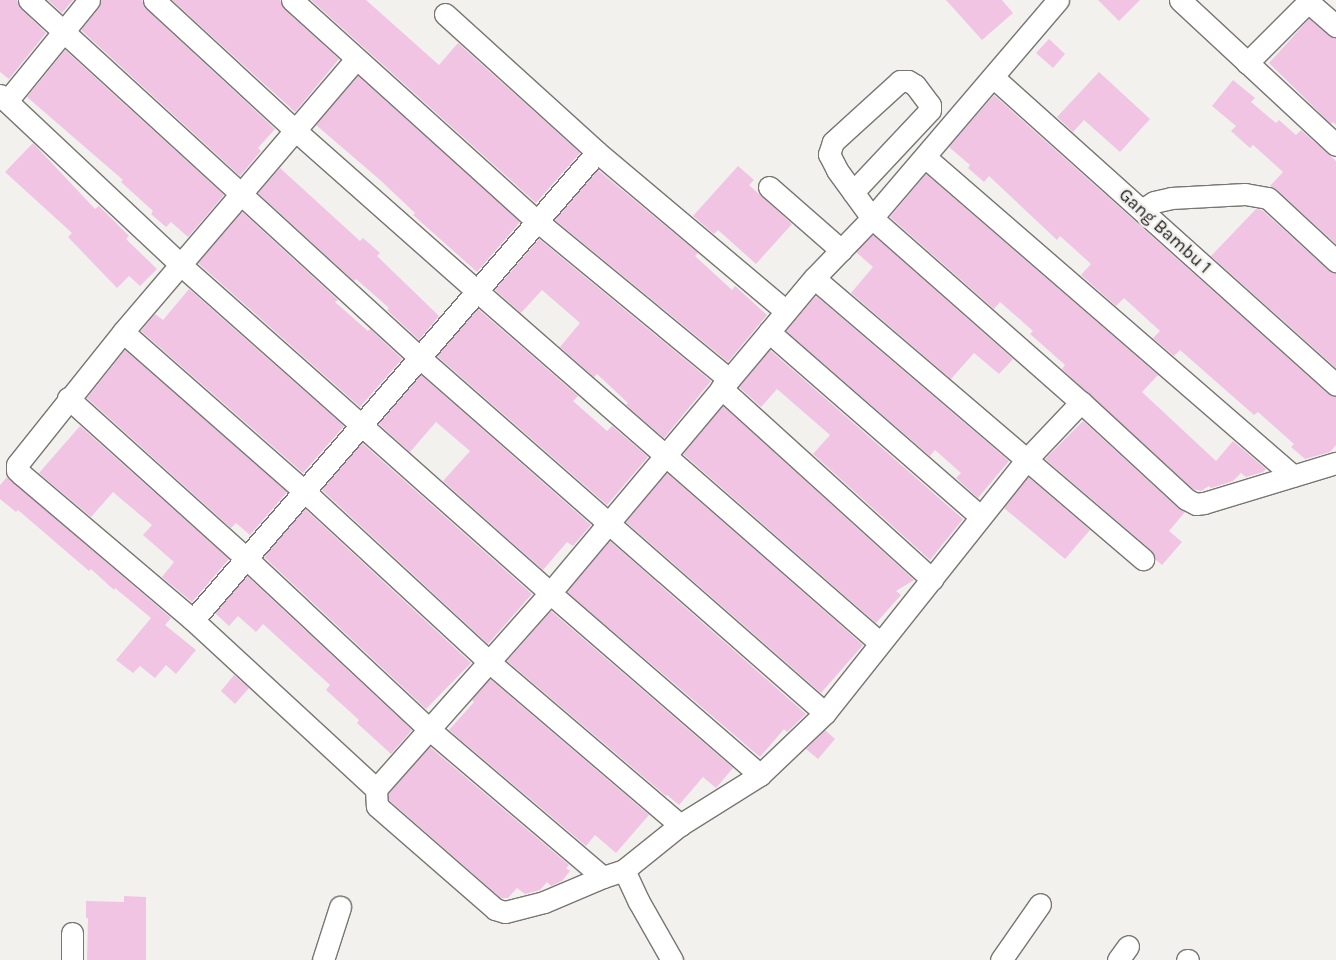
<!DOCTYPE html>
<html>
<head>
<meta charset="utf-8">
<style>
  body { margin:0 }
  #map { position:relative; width:1336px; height:960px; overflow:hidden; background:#f3f1ee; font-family:Karla,sans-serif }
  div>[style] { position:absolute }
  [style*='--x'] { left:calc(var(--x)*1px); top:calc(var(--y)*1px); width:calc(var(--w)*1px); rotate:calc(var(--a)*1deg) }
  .building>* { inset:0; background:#f1c4e3 }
  .roads { filter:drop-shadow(1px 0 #787673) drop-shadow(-1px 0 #787673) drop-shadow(0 1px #787673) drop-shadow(0 -1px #787673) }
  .minor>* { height:21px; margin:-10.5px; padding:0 10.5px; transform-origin:10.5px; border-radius:10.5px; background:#fff }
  span { translate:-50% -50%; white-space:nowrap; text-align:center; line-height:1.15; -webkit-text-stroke:5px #f3f1ee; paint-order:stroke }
  .street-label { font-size:18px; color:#1e1d1c }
</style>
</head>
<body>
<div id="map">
  <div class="building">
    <i style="clip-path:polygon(0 0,17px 0,21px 9px,46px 33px,9px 79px,0 72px)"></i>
    <i style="clip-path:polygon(48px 0,73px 0,62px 13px)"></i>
    <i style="clip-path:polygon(101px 0,142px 0,146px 9px,275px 129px,258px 148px,261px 151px,240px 176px,81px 30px,99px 8px)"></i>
    <i style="clip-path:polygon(172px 0,280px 0,284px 9px,339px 59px,295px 112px)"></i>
    <i style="clip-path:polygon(311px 0,366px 0,439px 65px,458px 43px,580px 153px,536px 203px)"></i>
    <i style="clip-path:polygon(946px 0,1002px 0,1013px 13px,982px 40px)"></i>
    <i style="clip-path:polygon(1098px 0,1140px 0,1119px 21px)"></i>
    <i style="clip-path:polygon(1309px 19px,1328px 35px,1336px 38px,1336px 125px,1333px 122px,1331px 124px,1269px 63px)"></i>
    <i style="clip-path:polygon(1049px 39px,1065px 54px,1053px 68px,1036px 53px)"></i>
    <i style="clip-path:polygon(65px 50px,224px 195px,188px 237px,171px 222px,166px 227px,151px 214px,153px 211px,121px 182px,123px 180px,27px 97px)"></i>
    <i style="clip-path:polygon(1099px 72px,1150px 119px,1120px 152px,1084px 120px,1073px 132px,1057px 117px)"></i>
    <i style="clip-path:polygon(358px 76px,520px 222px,477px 272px,413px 215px,415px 213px,379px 179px,316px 125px)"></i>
    <i style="clip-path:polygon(1233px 80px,1255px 98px,1251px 102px,1276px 123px,1279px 120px,1296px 135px,1301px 130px,1336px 161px,1336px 244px,1276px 189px,1270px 186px,1283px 172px,1253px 145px,1250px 148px,1231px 131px,1236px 126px,1212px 106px)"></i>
    <i style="clip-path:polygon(994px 95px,1328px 394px,1336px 397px,1336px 445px,1330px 452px,1305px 459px,1291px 447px,1294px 444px,1258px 412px,1254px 415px,1180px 350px,1174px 356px,1153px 338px,1160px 331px,1124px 298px,1116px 306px,1081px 275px,1091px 264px,1060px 236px,1057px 240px,989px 176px,984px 182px,968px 168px,970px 165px,949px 147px)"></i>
    <i style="clip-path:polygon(33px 143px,95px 209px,99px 206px,129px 236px,126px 239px,157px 269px,140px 286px,129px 276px,117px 288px,68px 237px,72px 233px,5px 172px)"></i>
    <i style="clip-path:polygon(738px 166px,754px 180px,749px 185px,792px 224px,756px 264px,718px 230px,714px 234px,693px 216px)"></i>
    <i style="clip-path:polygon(280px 168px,360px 241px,363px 238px,380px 253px,377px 256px,439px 316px,419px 340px,387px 310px,389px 308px,356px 279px,354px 281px,258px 193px)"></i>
    <i style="clip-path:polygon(598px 170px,698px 253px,695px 256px,732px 290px,735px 286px,767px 315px,728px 362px,555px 220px)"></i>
    <i style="clip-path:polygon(926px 174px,1158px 375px,1142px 392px,1216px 461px,1233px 441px,1266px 469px,1263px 472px,1246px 477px,1241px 473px,1233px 481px,1211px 488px,1209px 486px,1201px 491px,1193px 489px,1062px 369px,1065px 365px,1030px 334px,1033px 331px,1000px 302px,994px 309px,890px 217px)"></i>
    <i style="clip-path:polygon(1256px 209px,1262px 210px,1328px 270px,1336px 273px,1336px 368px,1211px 256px)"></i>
    <i style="clip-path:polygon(242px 212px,338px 300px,335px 302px,368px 331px,370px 329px,402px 359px,360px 407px,198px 263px)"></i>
    <i style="clip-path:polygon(873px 235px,1013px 359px,999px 374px,974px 353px,951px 379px,851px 293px,873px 267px,856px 252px)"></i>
    <i style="clip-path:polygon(539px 239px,711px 381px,664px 438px,626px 405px,628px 403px,597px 374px,594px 377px,560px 347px,580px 323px,542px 290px,521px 313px,495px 290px)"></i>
    <i style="clip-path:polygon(189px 289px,344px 426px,303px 473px,141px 331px,155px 314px,163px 320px)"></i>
    <i style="clip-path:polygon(816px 296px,1009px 461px,978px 498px,956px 478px,961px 473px,935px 450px,930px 456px,786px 331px)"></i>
    <i style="clip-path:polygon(478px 309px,578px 396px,573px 401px,607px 431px,612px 426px,648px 457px,607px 505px,437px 356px)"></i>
    <i style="clip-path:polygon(125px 350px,287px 492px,250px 535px,236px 523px,231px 528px,87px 398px)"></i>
    <i style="clip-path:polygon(770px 350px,963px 519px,930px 560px,813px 454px,830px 435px,777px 389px,761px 407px,739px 387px)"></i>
    <i style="clip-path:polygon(421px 375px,591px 525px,573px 546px,567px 542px,543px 570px,443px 481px,470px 451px,436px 422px,410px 452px,379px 424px)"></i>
    <i style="clip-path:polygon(723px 406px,914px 580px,896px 591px,901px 595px,876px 623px,683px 454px)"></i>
    <i style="clip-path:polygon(1083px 421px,1178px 508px,1185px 512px,1169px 531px,1182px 542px,1162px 565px,1155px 559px,1151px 550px,1045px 459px)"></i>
    <i style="clip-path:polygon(80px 426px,229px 559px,192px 602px,162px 577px,174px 562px,143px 535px,152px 525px,113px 492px,91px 517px,39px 473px)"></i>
    <i style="clip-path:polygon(362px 443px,532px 594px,488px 644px,322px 490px)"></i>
    <i style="clip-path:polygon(667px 473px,863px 645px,821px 693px,626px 522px)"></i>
    <i style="clip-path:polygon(7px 477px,171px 618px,165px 625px,196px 650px,176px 674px,166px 665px,155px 678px,140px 666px,133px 673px,116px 660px,151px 618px,115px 588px,114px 590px,91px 569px,89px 571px,18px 510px,16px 512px,0 499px,0 485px)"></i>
    <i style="clip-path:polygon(1028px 477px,1090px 530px,1065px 559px,1004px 508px)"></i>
    <i style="clip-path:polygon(305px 509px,471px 663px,426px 709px,264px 557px)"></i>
    <i style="clip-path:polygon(610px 541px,806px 714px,787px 732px,784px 729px,760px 757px,567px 592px)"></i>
    <i style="clip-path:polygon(247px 576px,412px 730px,391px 754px,357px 723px,359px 720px,326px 690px,330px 685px,263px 624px,256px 632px,238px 616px,229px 626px,215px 613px)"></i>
    <i style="clip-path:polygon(551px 611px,733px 768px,716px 788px,703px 777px,679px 805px,667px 795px,666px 796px,507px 661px)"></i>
    <i style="clip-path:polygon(234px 675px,249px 688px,235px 704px,221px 691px)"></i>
    <i style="clip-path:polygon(490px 679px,649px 815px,616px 853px,595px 835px,586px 846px,449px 730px,474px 702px,472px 700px)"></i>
    <i style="clip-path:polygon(825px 730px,835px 739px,818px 759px,806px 749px)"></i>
    <i style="clip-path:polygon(430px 747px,569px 865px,566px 868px,570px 871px,562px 881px,551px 886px,547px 882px,540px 890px,525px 894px,517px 888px,508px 898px,501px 898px,389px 800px,389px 793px)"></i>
    <i style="clip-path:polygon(124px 896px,146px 897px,146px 960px,87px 960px,88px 918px,86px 918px,86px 901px,124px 902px)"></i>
  </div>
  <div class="roads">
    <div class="minor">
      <i style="--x:29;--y:0;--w:529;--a:42.47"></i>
      <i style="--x:419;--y:357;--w:540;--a:41.25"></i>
      <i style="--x:154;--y:0;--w:193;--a:42.7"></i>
      <i style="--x:296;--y:131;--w:242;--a:41.5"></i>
      <i style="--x:477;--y:291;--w:534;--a:41.13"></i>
      <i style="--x:292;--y:0;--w:330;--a:42.1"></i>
      <i style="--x:537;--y:221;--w:249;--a:39.5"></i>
      <i style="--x:1058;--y:0;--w:287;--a:130.5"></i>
      <i style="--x:872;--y:218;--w:83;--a:134"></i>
      <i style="--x:814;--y:278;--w:70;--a:129.8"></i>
      <i style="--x:769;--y:332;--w:341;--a:130"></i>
      <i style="--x:550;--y:593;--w:262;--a:131.6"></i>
      <i style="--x:376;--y:789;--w:17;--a:87"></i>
      <i style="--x:377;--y:806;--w:157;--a:41.1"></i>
      <i style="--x:495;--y:909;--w:10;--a:17"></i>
      <i style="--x:505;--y:912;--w:40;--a:-14.4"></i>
      <i style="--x:544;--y:902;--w:64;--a:-23"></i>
      <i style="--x:603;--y:877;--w:22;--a:-18"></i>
      <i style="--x:624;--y:870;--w:72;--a:-38.8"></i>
      <i style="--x:680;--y:825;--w:94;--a:-32"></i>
      <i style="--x:760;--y:775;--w:90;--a:-43.6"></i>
      <i style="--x:825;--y:713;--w:323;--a:-51.5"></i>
      <i style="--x:1026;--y:460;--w:80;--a:-46.5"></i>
      <i style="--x:1180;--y:0;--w:213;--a:42.9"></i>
      <i style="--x:1306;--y:0;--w:40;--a:41"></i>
      <i style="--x:445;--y:14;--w:205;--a:42.2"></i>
      <i style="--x:597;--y:152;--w:247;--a:40.1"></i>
      <i style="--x:356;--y:59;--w:359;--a:130.5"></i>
      <i style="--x:123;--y:332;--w:170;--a:128.6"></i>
      <i style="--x:17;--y:465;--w:5;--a:90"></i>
      <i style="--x:17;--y:470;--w:6;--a:45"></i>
      <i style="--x:21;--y:474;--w:226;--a:40.3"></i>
      <i style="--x:193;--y:620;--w:249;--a:42.7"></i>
      <i style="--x:1247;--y:63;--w:86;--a:-45"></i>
      <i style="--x:993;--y:77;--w:461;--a:41.9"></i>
      <i style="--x:0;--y:95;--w:250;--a:43.2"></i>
      <i style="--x:182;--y:266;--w:492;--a:41.6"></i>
      <i style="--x:550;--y:593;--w:278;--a:40.9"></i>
      <i style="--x:7;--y:101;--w:130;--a:-50.9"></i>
      <i style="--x:925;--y:157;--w:487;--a:40.9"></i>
      <i style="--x:769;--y:187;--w:96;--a:41.2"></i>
      <i style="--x:853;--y:192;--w:112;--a:-46.8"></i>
      <i style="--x:930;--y:110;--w:5;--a:-90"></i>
      <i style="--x:930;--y:105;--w:25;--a:-127"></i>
      <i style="--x:915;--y:85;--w:8;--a:-150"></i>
      <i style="--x:908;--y:81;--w:8;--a:180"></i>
      <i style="--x:900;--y:81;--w:91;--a:137.7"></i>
      <i style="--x:833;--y:142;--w:13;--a:108"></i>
      <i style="--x:829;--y:154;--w:18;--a:63"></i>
      <i style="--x:837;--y:170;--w:27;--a:54"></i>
      <i style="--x:853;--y:192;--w:32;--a:54"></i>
      <i style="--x:872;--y:218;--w:278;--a:41.4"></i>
      <i style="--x:1081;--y:402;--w:143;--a:42.7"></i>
      <i style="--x:1186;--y:499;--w:11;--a:27"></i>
      <i style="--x:1196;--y:504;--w:8;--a:-7"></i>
      <i style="--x:1204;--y:503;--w:138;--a:-16.9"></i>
      <i style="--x:1142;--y:210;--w:14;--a:-34"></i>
      <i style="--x:1154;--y:202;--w:17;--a:-13"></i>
      <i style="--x:1171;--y:198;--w:74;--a:-3.1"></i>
      <i style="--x:1245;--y:194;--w:23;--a:10"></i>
      <i style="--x:1268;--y:198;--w:93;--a:42.8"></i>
      <i style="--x:814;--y:278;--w:433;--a:40.5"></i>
      <i style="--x:123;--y:332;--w:241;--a:41.3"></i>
      <i style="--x:304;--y:491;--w:251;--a:42.7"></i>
      <i style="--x:488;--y:661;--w:253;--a:40.5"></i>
      <i style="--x:769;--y:332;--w:280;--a:41.1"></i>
      <i style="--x:721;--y:388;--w:285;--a:42.2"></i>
      <i style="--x:68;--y:398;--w:239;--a:42"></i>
      <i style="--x:246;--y:558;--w:252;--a:43.1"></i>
      <i style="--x:430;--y:730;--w:227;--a:40.4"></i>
      <i style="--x:193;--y:620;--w:618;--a:-49.2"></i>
      <i style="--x:624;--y:870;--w:35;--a:65"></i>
      <i style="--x:639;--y:902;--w:67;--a:60.4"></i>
      <i style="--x:72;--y:933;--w:27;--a:90"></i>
      <i style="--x:323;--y:960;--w:56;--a:-72.2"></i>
      <i style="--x:1001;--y:960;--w:68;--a:-55.1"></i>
      <i style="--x:1118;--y:960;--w:17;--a:-54"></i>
      <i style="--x:1187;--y:960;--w:1;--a:0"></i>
    </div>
  </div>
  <div class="street-label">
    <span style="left:1165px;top:231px;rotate:42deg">Gang Bambu 1</span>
  </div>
</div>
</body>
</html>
